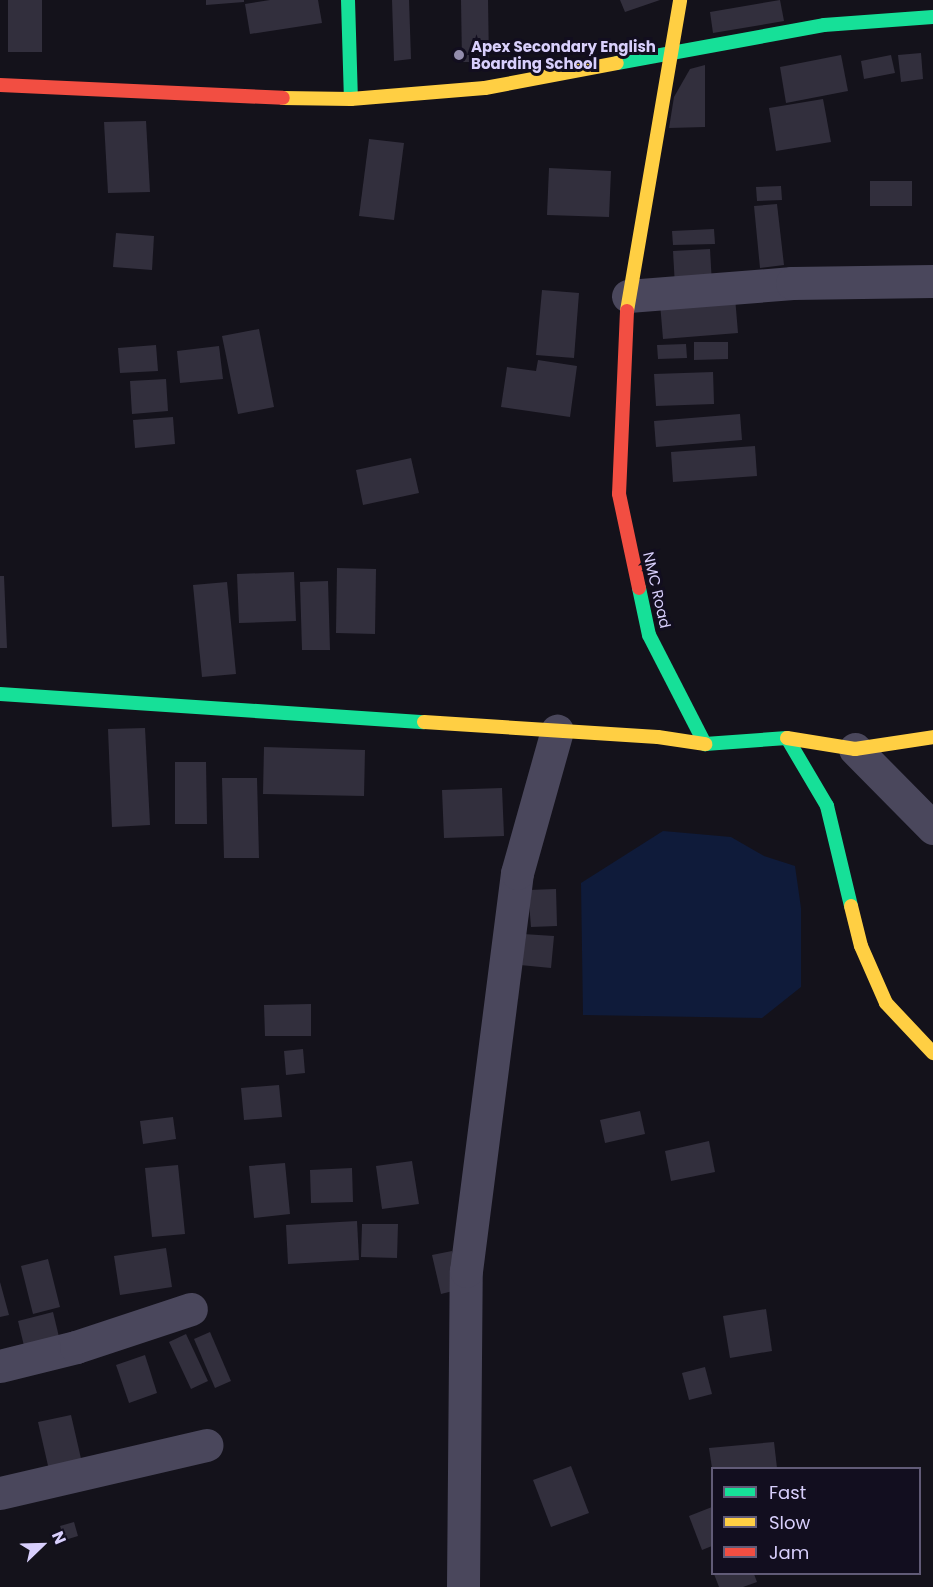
<!DOCTYPE html>
<html>
<head>
<meta charset="utf-8">
<style>
  body { margin:0 }
  #map { position:relative; width:933px; height:1587px; overflow:hidden; background:#14121b; font-family:Poppins,sans-serif }
  div>[style] { position:absolute }
  [style*='--x'] { left:calc(var(--x)*1px); top:calc(var(--y)*1px); width:calc(var(--w)*1px); rotate:calc(var(--a)*1deg) }
  .water>* { inset:0; background:#0f1b3a }
  .building>* { inset:0; background:#322f3d }
  .street>* { height:33px; margin:-16.5px; padding:0 16.5px; transform-origin:16.5px; border-radius:16.5px; background:#4a475c }
  .fast>* { height:14px; margin:-7px; padding:0 7px; transform-origin:7px; border-radius:7px; background:#16e098 }
  .slow>* { height:14px; margin:-7px; padding:0 7px; transform-origin:7px; border-radius:7px; background:#ffcf43 }
  .jam>* { height:14px; margin:-7px; padding:0 7px; transform-origin:7px; border-radius:7px; background:#f24e42 }
  .dots>* { width:16px; height:16px; translate:-50% -50%; box-sizing:border-box; border:3px solid #120e1f; border-radius:50% }
  span { translate:-50% -50%; white-space:nowrap; text-align:center; line-height:1.15; -webkit-text-stroke:6px #120e1f; paint-order:stroke }
  .poi-label { font-size:15px; color:#d8cffc; font-weight:700 }
  .left { translate:0 -50%; text-align:left }
  .street-label { font-size:15px; color:#d8cffc }
  .legend { position:absolute; left:711px; top:1467px; width:210px; height:108px; box-sizing:border-box; background:#120e1f; border:2px solid #615b77; margin:0; padding:8px 10px; list-style:none; font-size:18px; color:#d8cffc }
  .legend li { display:flex; align-items:center; gap:12px; height:30px }
  .legend b { width:30px; border:2px solid #615b77 }
  .north { position:absolute; left:12px; top:1515px; width:60px; height:60px; -webkit-text-stroke:4px #120e1f; paint-order:stroke; rotate:67deg; font-size:16px; font-weight:700; line-height:24px; text-align:center; color:#d8cffc }
  .north::after { content:''; display:block; margin:auto; width:21px; height:27px; background:#d8cffc; clip-path:polygon(50% 0,100% 100%,50% 72%,0 100%) }
</style>
</head>
<body>
<div id="map">
  <div class="water">
    <i style="clip-path:polygon(663px 831px,731px 837px,764px 856px,795px 866px,801px 908px,801px 987px,762px 1018px,583px 1015px,581px 883px)"></i>
  </div>
  <div class="building">
    <i style="clip-path:polygon(8px 0,42px 0,42px 52px,8px 52px)"></i>
    <i style="clip-path:polygon(206px 0,244px 0,244px 2px,206px 5px)"></i>
    <i style="clip-path:polygon(270px 0,318px 0,322px 23px,250px 34px,245px 4px)"></i>
    <i style="clip-path:polygon(392px 0,409px 0,411px 59px,394px 61px)"></i>
    <i style="clip-path:polygon(461px 0,488px 0,489px 62px,462px 62px)"></i>
    <i style="clip-path:polygon(620px 0,660px 0,625px 12px)"></i>
    <i style="clip-path:polygon(780px 0,784px 21px,713px 33px,710px 12px)"></i>
    <i style="clip-path:polygon(921px 53px,923px 79px,901px 82px,898px 55px)"></i>
    <i style="clip-path:polygon(841px 55px,848px 91px,786px 103px,780px 67px)"></i>
    <i style="clip-path:polygon(891px 55px,895px 73px,864px 79px,861px 61px)"></i>
    <i style="clip-path:polygon(705px 65px,705px 127px,669px 128px,674px 97px,690px 69px)"></i>
    <i style="clip-path:polygon(823px 99px,831px 142px,776px 151px,769px 108px)"></i>
    <i style="clip-path:polygon(146px 121px,150px 192px,108px 193px,104px 122px)"></i>
    <i style="clip-path:polygon(369px 139px,404px 143px,394px 220px,359px 216px)"></i>
    <i style="clip-path:polygon(549px 168px,611px 171px,609px 217px,547px 215px)"></i>
    <i style="clip-path:polygon(870px 181px,912px 181px,912px 206px,870px 206px)"></i>
    <i style="clip-path:polygon(781px 186px,782px 200px,757px 201px,756px 187px)"></i>
    <i style="clip-path:polygon(777px 204px,784px 265px,760px 268px,754px 206px)"></i>
    <i style="clip-path:polygon(714px 229px,715px 244px,673px 245px,672px 231px)"></i>
    <i style="clip-path:polygon(116px 233px,154px 236px,152px 270px,113px 267px)"></i>
    <i style="clip-path:polygon(710px 249px,712px 284px,675px 286px,673px 251px)"></i>
    <i style="clip-path:polygon(542px 290px,579px 293px,574px 358px,536px 355px)"></i>
    <i style="clip-path:polygon(735px 297px,738px 333px,663px 339px,660px 303px)"></i>
    <i style="clip-path:polygon(259px 329px,274px 407px,238px 414px,222px 336px)"></i>
    <i style="clip-path:polygon(694px 342px,728px 342px,728px 359px,694px 360px)"></i>
    <i style="clip-path:polygon(686px 344px,687px 358px,658px 359px,657px 345px)"></i>
    <i style="clip-path:polygon(156px 345px,158px 371px,120px 373px,118px 348px)"></i>
    <i style="clip-path:polygon(219px 346px,223px 379px,180px 383px,177px 351px)"></i>
    <i style="clip-path:polygon(538px 360px,577px 366px,570px 417px,501px 407px,507px 367px,536px 371px)"></i>
    <i style="clip-path:polygon(713px 372px,714px 404px,656px 406px,654px 374px)"></i>
    <i style="clip-path:polygon(166px 379px,168px 411px,132px 414px,130px 381px)"></i>
    <i style="clip-path:polygon(740px 414px,742px 440px,656px 447px,654px 421px)"></i>
    <i style="clip-path:polygon(173px 417px,175px 444px,135px 448px,133px 420px)"></i>
    <i style="clip-path:polygon(755px 446px,757px 476px,673px 482px,671px 452px)"></i>
    <i style="clip-path:polygon(411px 458px,419px 493px,363px 505px,356px 470px)"></i>
    <i style="clip-path:polygon(337px 568px,376px 569px,375px 634px,336px 633px)"></i>
    <i style="clip-path:polygon(294px 572px,296px 621px,239px 623px,237px 574px)"></i>
    <i style="clip-path:polygon(0 576px,4px 576px,7px 648px,0 648px)"></i>
    <i style="clip-path:polygon(328px 581px,330px 650px,302px 650px,300px 582px)"></i>
    <i style="clip-path:polygon(227px 582px,236px 674px,202px 677px,193px 585px)"></i>
    <i style="clip-path:polygon(145px 728px,150px 825px,112px 827px,108px 729px)"></i>
    <i style="clip-path:polygon(264px 747px,365px 750px,364px 796px,263px 794px)"></i>
    <i style="clip-path:polygon(175px 762px,206px 762px,207px 824px,175px 824px)"></i>
    <i style="clip-path:polygon(222px 778px,257px 778px,259px 858px,224px 858px)"></i>
    <i style="clip-path:polygon(502px 788px,504px 836px,444px 838px,442px 790px)"></i>
    <i style="clip-path:polygon(556px 889px,557px 926px,531px 927px,528px 890px)"></i>
    <i style="clip-path:polygon(523px 934px,554px 936px,551px 968px,520px 965px)"></i>
    <i style="clip-path:polygon(311px 1004px,311px 1036px,265px 1036px,264px 1005px)"></i>
    <i style="clip-path:polygon(303px 1049px,305px 1073px,286px 1075px,284px 1051px)"></i>
    <i style="clip-path:polygon(279px 1085px,282px 1117px,244px 1120px,241px 1088px)"></i>
    <i style="clip-path:polygon(640px 1111px,645px 1134px,605px 1143px,600px 1120px)"></i>
    <i style="clip-path:polygon(173px 1117px,176px 1139px,143px 1144px,140px 1121px)"></i>
    <i style="clip-path:polygon(709px 1141px,715px 1172px,671px 1181px,665px 1151px)"></i>
    <i style="clip-path:polygon(412px 1161px,419px 1204px,382px 1209px,376px 1166px)"></i>
    <i style="clip-path:polygon(285px 1163px,290px 1214px,254px 1218px,249px 1166px)"></i>
    <i style="clip-path:polygon(178px 1165px,185px 1234px,152px 1237px,145px 1168px)"></i>
    <i style="clip-path:polygon(352px 1168px,353px 1202px,311px 1203px,310px 1170px)"></i>
    <i style="clip-path:polygon(357px 1221px,359px 1260px,288px 1264px,286px 1225px)"></i>
    <i style="clip-path:polygon(362px 1224px,398px 1224px,397px 1258px,361px 1257px)"></i>
    <i style="clip-path:polygon(166px 1248px,172px 1287px,120px 1295px,114px 1256px)"></i>
    <i style="clip-path:polygon(452px 1251px,461px 1289px,441px 1294px,432px 1255px)"></i>
    <i style="clip-path:polygon(48px 1259px,60px 1307px,33px 1314px,21px 1266px)"></i>
    <i style="clip-path:polygon(0 1282px,9px 1315px,0 1317px)"></i>
    <i style="clip-path:polygon(766px 1309px,772px 1351px,730px 1358px,723px 1316px)"></i>
    <i style="clip-path:polygon(53px 1312px,60px 1341px,25px 1350px,18px 1321px)"></i>
    <i style="clip-path:polygon(210px 1332px,231px 1381px,215px 1388px,194px 1339px)"></i>
    <i style="clip-path:polygon(186px 1334px,208px 1381px,191px 1389px,169px 1342px)"></i>
    <i style="clip-path:polygon(145px 1355px,157px 1393px,129px 1403px,116px 1365px)"></i>
    <i style="clip-path:polygon(705px 1367px,712px 1394px,689px 1400px,682px 1373px)"></i>
    <i style="clip-path:polygon(71px 1415px,82px 1463px,49px 1470px,38px 1422px)"></i>
    <i style="clip-path:polygon(774px 1442px,777px 1468px,712px 1468px,709px 1448px)"></i>
    <i style="clip-path:polygon(571px 1466px,589px 1513px,551px 1527px,533px 1480px)"></i>
    <i style="clip-path:polygon(712px 1507px,712px 1546px,702px 1550px,689px 1516px)"></i>
    <i style="clip-path:polygon(74px 1522px,78px 1536px,65px 1540px,60px 1526px)"></i>
    <i style="clip-path:polygon(714px 1574px,754px 1574px,757px 1582px,743px 1587px,719px 1587px)"></i>
  </div>
  <div class="street">
    <i style="--x:628;--y:296;--w:165;--a:-4.5"></i>
    <i style="--x:792;--y:283;--w:141;--a:-0.8"></i>
    <i style="--x:855;--y:749;--w:111;--a:45.4"></i>
    <i style="--x:0;--y:1366;--w:78;--a:-14"></i>
    <i style="--x:76;--y:1347;--w:121;--a:-18.3"></i>
    <i style="--x:0;--y:1493;--w:212;--a:-13.1"></i>
    <i style="--x:463;--y:1587;--w:316;--a:-89.5"></i>
    <i style="--x:466;--y:1271;--w:401;--a:-82.7"></i>
    <i style="--x:517;--y:873;--w:148;--a:-74.3"></i>
  </div>
  <div class="fast">
    <i style="--x:348;--y:0;--w:99;--a:88.3"></i>
    <i style="--x:617;--y:63;--w:210;--a:-10.4"></i>
    <i style="--x:824;--y:25;--w:109;--a:-4.2"></i>
    <i style="--x:639;--y:588;--w:48;--a:78"></i>
    <i style="--x:649;--y:635;--w:123;--a:62.8"></i>
    <i style="--x:705;--y:744;--w:82;--a:-4.2"></i>
    <i style="--x:787;--y:738;--w:79;--a:59.5"></i>
    <i style="--x:827;--y:806;--w:103;--a:76.5"></i>
    <i style="--x:0;--y:694;--w:425;--a:3.8"></i>
  </div>
  <div class="slow">
    <i style="--x:283;--y:98;--w:68;--a:0.8"></i>
    <i style="--x:351;--y:99;--w:134;--a:-4.7"></i>
    <i style="--x:485;--y:88;--w:134;--a:-10.7"></i>
    <i style="--x:627;--y:311;--w:315;--a:-80.3"></i>
    <i style="--x:424;--y:722;--w:234;--a:3.7"></i>
    <i style="--x:658;--y:737;--w:48;--a:8.5"></i>
    <i style="--x:787;--y:738;--w:69;--a:9.2"></i>
    <i style="--x:855;--y:749;--w:79;--a:-8.7"></i>
    <i style="--x:851;--y:906;--w:41;--a:76"></i>
    <i style="--x:861;--y:946;--w:62;--a:66.3"></i>
    <i style="--x:886;--y:1003;--w:69;--a:46.8"></i>
  </div>
  <div class="jam">
    <i style="--x:0;--y:85;--w:283;--a:2.6"></i>
    <i style="--x:627;--y:311;--w:183;--a:92.5"></i>
    <i style="--x:619;--y:494;--w:96;--a:78"></i>
  </div>
  <div class="dots">
    <i style="left:459px;top:55px;background:#938dad"></i>
  </div>
  <div class="poi-label">
    <span class="left" style="left:471px;top:55px">Apex Secondary English<br>Boarding School</span>
  </div>
  <div class="street-label">
    <span style="left:657px;top:590px;rotate:77deg">NMC Road</span>
  </div>
  <ul class="legend">
  <li><b style="height:8px;background:#16e098"></b>Fast</li>
  <li><b style="height:8px;background:#ffcf43"></b>Slow</li>
  <li><b style="height:8px;background:#f24e42"></b>Jam</li>
  </ul>
  <div class="north">N</div>
</div>
</body>
</html>
